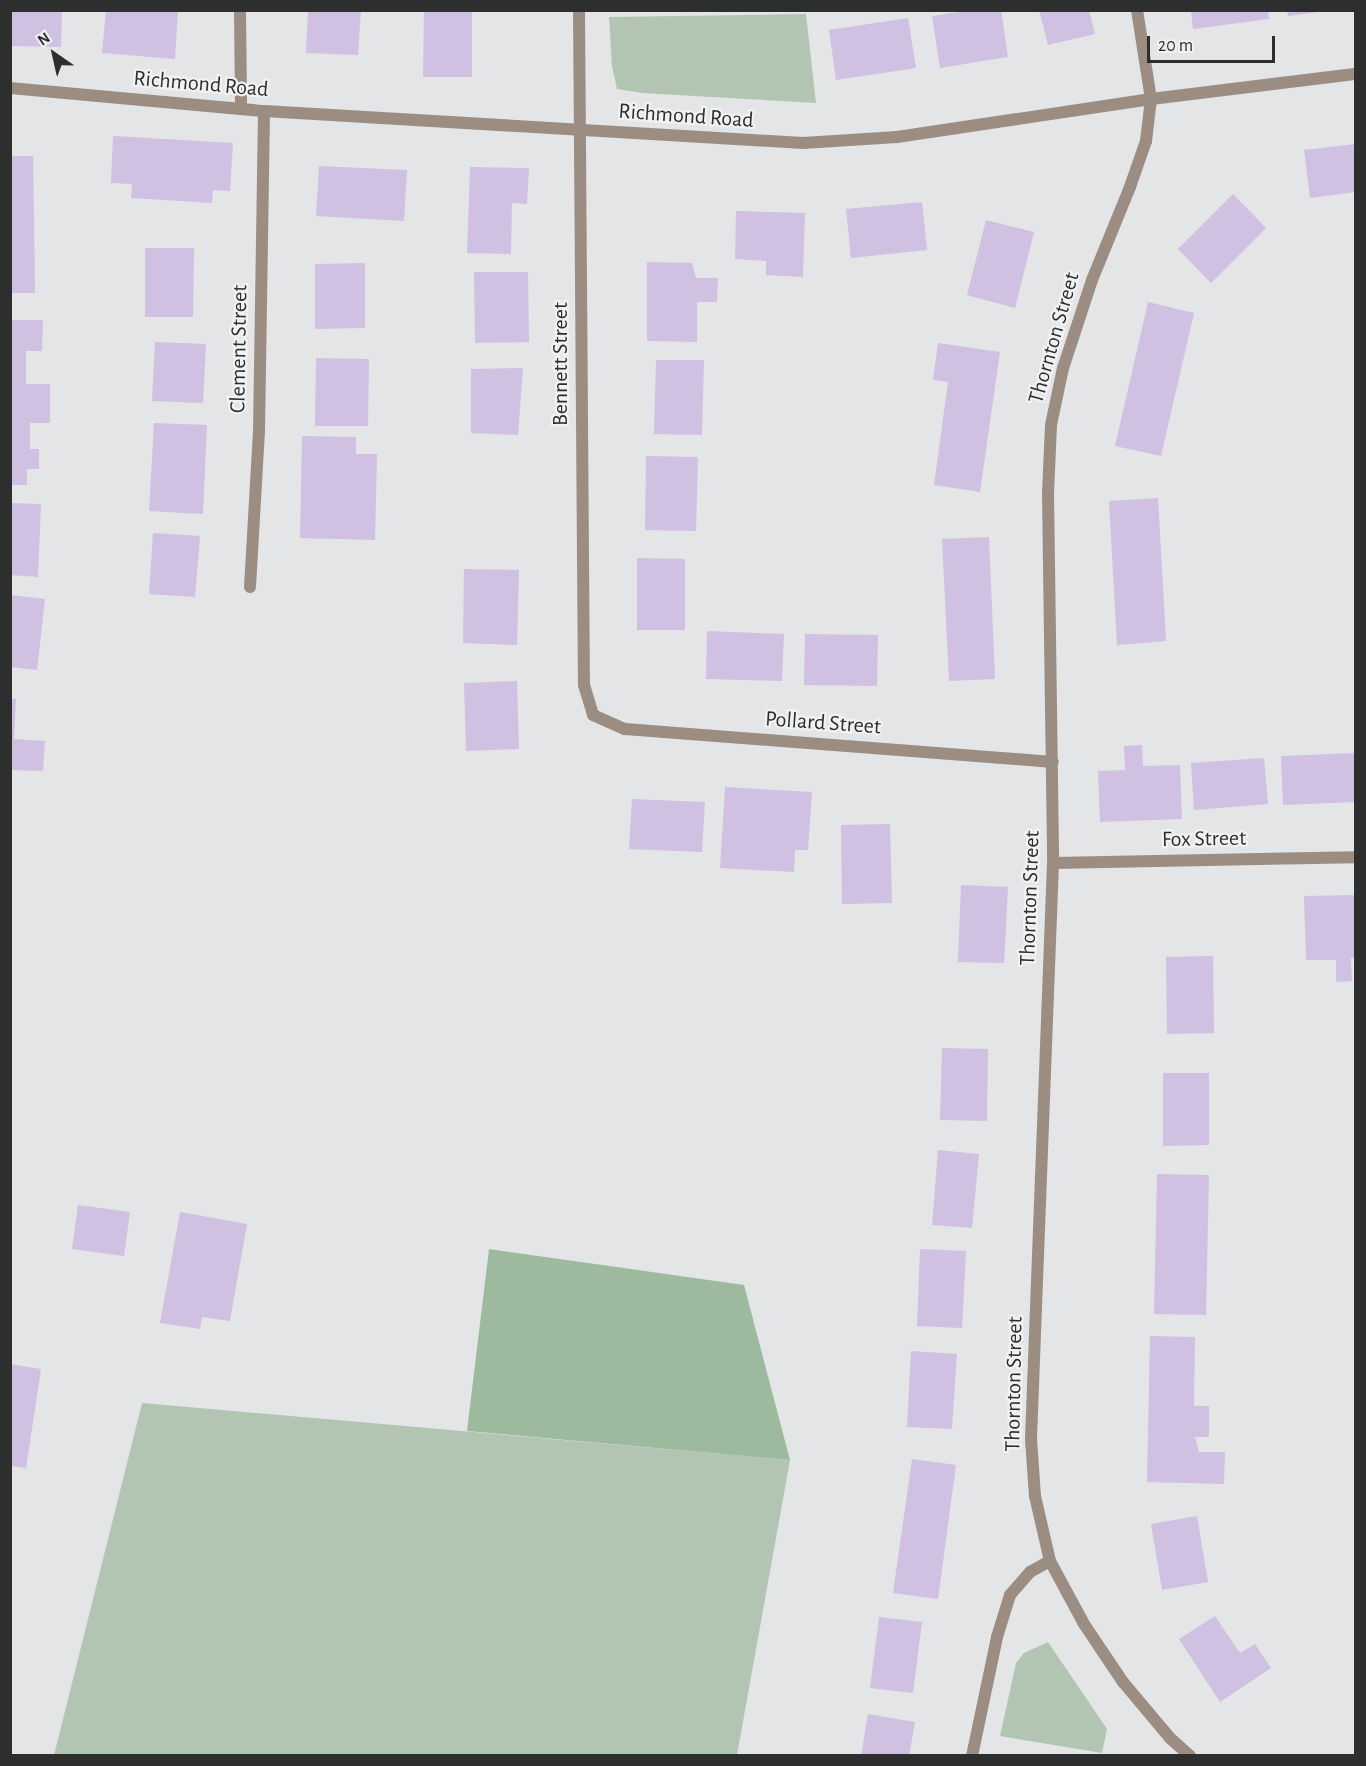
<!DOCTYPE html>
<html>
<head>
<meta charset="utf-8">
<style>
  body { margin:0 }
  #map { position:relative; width:1366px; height:1766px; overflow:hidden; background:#e4e5e6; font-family:"Alegreya Sans",sans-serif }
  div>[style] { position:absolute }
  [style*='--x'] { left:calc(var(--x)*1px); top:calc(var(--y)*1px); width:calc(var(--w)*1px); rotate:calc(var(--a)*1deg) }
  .green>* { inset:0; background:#b2c5b3 }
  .forest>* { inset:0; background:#9dba9e }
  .building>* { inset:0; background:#d0c0e2 }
  .minor>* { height:12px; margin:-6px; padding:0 6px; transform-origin:6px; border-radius:6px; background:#9c8d83 }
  span { translate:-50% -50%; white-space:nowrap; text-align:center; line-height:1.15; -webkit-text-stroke:4.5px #f1f2f3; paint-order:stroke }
  .street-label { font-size:22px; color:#2d2e2e }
  .frame { position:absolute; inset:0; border:12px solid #2d2e2e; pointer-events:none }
  .north { position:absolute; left:24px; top:24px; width:60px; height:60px; -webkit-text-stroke:4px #f1f2f3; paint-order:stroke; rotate:326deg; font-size:16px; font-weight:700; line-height:24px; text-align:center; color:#2d2e2e }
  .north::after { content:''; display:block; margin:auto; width:21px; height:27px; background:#2d2e2e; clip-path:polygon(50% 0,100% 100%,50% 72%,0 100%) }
  .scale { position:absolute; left:1147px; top:36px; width:128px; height:27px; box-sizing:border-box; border:3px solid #2d2e2e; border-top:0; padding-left:8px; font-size:18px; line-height:21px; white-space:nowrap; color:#2d2e2e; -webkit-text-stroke:4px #f1f2f3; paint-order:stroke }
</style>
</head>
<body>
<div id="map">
  <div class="green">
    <i style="clip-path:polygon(806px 14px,816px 103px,642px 93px,617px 89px,612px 66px,609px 17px)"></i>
    <i style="clip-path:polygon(142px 1403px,790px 1460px,737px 1755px,54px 1755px)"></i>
    <i style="clip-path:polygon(1048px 1642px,1107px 1729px,1102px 1753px,1000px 1736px,1016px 1663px,1024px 1653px)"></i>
  </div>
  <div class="forest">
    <i style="clip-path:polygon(489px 1249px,744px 1285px,790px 1460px,467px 1431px)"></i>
  </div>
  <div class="building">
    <i style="clip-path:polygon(10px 10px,62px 10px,61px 47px,10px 46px)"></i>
    <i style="clip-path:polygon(106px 10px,178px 10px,175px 59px,102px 53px)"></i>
    <i style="clip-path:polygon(308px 10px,361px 10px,358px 55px,306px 53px)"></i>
    <i style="clip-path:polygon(424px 10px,472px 10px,472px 77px,423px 77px)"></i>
    <i style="clip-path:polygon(972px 10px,1001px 10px,1008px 57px,940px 68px,932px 16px)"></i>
    <i style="clip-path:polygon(1039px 10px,1089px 10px,1095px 34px,1048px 45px)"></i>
    <i style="clip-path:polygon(1191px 10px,1268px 10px,1269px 19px,1193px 29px)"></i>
    <i style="clip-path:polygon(1287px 10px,1318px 10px,1318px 12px,1288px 16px)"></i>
    <i style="clip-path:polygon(908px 18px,916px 68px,836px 80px,829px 30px)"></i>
    <i style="clip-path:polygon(113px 136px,233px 143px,230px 191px,213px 190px,212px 203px,131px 198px,132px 184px,111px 183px)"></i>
    <i style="clip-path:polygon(1356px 144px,1356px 192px,1310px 198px,1304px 150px)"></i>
    <i style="clip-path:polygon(10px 156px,33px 156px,35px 293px,10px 293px)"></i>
    <i style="clip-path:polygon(319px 166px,407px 170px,404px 221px,316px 216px)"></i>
    <i style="clip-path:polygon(470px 167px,529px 168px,527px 204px,512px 203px,511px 254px,467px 253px)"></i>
    <i style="clip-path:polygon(1233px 194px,1266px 228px,1211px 283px,1178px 249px)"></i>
    <i style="clip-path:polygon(922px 202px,927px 250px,851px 258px,846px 209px)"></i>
    <i style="clip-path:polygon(736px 211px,805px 213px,803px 277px,766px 275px,766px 261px,735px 259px)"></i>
    <i style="clip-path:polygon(986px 220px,1034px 232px,1015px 308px,967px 295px)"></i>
    <i style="clip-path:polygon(145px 248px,194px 248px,193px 317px,145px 317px)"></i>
    <i style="clip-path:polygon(647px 262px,692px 263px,696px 278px,718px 278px,717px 302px,697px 302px,697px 342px,647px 341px)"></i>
    <i style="clip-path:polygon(365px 263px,365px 328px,315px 329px,315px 264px)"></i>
    <i style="clip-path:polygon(474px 272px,528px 272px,529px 342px,475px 343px)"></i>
    <i style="clip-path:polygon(1148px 302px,1194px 313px,1161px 456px,1115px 446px)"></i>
    <i style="clip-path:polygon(10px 320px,43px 320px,42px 351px,26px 351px,26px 384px,50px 384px,50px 423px,30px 423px,30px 449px,39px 449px,39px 469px,27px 469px,27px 485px,10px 485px)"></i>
    <i style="clip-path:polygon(155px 342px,206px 344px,203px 403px,152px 401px)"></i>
    <i style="clip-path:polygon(938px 343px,1000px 352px,980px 492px,934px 485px,948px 382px,933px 380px)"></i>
    <i style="clip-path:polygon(316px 358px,369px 359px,368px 426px,315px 426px)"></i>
    <i style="clip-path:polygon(656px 360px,704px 360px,702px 435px,654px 434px)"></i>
    <i style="clip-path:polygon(523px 368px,518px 435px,471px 433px,471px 369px)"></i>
    <i style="clip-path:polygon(154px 423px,207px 425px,203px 514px,149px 511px)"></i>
    <i style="clip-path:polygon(302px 436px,356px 437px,356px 454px,377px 454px,375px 540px,300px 538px)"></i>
    <i style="clip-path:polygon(646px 456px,698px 457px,696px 531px,645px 530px)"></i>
    <i style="clip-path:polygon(1158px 498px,1166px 641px,1117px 645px,1109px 501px)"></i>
    <i style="clip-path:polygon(10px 503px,41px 504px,38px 577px,10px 575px)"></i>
    <i style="clip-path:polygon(153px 533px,200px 536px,195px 597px,149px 594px)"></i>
    <i style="clip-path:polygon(989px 537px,995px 679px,949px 681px,942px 539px)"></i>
    <i style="clip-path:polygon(637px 558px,685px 559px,685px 630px,637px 630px)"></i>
    <i style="clip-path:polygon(464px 569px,519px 570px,517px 645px,463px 643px)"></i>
    <i style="clip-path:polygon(10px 595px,45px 599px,37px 670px,10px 667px)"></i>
    <i style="clip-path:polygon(707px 631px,784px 634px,782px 681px,706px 679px)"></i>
    <i style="clip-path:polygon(805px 634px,878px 635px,877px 686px,804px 685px)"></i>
    <i style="clip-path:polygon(517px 681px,519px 749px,466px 751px,464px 683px)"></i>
    <i style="clip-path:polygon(10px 699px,16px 699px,14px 739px,45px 741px,43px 771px,10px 770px)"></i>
    <i style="clip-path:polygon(1142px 745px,1143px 766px,1180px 765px,1182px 819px,1100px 822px,1098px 771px,1125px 770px,1124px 746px)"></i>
    <i style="clip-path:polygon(1355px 753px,1356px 802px,1283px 805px,1281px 756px)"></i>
    <i style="clip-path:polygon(1264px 758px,1268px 804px,1194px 810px,1191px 763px)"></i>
    <i style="clip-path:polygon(725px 787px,812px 792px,808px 850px,795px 850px,794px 872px,720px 868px)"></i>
    <i style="clip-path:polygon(632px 799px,705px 802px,702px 852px,629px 849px)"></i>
    <i style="clip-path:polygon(890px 824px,892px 903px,842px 904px,841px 825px)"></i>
    <i style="clip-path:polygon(961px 885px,1008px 887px,1004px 963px,958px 962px)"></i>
    <i style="clip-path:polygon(1356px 895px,1356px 958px,1351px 958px,1352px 981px,1336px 982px,1336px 960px,1306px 960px,1304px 896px)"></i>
    <i style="clip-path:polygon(1213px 956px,1214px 1033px,1167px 1034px,1166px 957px)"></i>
    <i style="clip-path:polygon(942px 1048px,988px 1049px,987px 1121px,940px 1120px)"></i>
    <i style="clip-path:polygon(1163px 1073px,1209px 1073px,1209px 1145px,1163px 1146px)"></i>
    <i style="clip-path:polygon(938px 1150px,979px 1154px,972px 1228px,932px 1225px)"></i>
    <i style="clip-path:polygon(1157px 1174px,1209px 1175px,1206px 1315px,1154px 1314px)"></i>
    <i style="clip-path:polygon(78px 1205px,130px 1212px,124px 1256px,72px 1249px)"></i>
    <i style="clip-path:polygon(180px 1212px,247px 1224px,230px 1321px,202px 1317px,200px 1329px,160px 1323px)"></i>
    <i style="clip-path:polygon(920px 1249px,966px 1251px,962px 1328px,917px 1326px)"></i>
    <i style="clip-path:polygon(1150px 1336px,1195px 1337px,1194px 1406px,1209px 1406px,1209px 1437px,1195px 1437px,1199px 1452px,1225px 1452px,1224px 1484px,1147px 1482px)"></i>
    <i style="clip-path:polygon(911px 1351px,957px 1354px,952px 1429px,907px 1427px)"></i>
    <i style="clip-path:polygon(10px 1364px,41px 1369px,26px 1468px,10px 1466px)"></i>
    <i style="clip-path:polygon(912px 1459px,956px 1465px,938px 1599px,893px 1593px)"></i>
    <i style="clip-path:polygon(1197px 1516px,1208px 1582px,1162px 1590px,1151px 1524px)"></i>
    <i style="clip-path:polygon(1215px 1616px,1240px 1653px,1255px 1644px,1271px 1668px,1220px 1702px,1179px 1639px)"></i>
    <i style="clip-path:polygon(879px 1617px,922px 1622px,913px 1693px,870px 1688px)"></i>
    <i style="clip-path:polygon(868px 1714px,915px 1722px,909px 1756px,861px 1756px)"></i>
  </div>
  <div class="minor">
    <i style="--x:240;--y:10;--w:99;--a:89.4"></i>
    <i style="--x:579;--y:10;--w:675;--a:89.58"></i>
    <i style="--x:584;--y:685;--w:31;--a:73"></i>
    <i style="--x:593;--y:715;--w:35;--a:24"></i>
    <i style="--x:625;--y:729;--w:429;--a:4.4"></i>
    <i style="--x:1137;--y:10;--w:90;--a:81.1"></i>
    <i style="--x:1151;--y:99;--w:42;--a:96.8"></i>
    <i style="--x:1146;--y:141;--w:49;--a:109.2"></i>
    <i style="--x:1130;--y:187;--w:100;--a:112.2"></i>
    <i style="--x:1092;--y:280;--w:93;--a:108.2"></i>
    <i style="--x:1063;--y:368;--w:58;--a:101.9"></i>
    <i style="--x:1051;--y:425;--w:68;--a:92.5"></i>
    <i style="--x:1048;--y:493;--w:370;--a:89.2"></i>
    <i style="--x:1053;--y:863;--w:576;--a:92.19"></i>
    <i style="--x:1031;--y:1439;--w:57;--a:86"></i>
    <i style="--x:1035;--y:1496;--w:67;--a:77"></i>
    <i style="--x:1050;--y:1561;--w:72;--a:61.6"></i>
    <i style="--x:1084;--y:1624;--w:70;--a:56.1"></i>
    <i style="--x:1123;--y:1682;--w:73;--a:50"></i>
    <i style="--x:1170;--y:1738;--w:27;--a:42"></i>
    <i style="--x:10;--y:88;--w:255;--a:5.2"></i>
    <i style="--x:264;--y:111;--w:540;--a:3.4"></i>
    <i style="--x:803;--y:143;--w:94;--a:-3.7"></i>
    <i style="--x:897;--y:137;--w:257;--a:-8.5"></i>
    <i style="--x:1151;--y:99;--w:207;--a:-7"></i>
    <i style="--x:250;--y:587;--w:156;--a:-86.7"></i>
    <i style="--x:259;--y:431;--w:320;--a:-89.1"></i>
    <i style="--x:1053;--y:863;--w:303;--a:-1.1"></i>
    <i style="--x:972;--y:1756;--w:122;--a:-78.1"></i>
    <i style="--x:997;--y:1637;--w:44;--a:-72.8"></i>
    <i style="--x:1010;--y:1595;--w:30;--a:-49"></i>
    <i style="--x:1030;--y:1572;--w:23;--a:-29"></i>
  </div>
  <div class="street-label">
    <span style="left:201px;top:84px;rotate:5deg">Richmond Road</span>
    <span style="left:686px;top:116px;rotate:4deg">Richmond Road</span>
    <span style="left:1054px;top:338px;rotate:-74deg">Thornton Street</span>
    <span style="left:239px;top:349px;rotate:-89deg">Clement Street</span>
    <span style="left:561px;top:364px;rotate:-90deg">Bennett Street</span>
    <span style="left:823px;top:723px;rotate:4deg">Pollard Street</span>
    <span style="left:1204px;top:839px;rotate:-1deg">Fox Street</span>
    <span style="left:1030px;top:898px;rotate:-88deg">Thornton Street</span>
    <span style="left:1014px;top:1384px;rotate:-89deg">Thornton Street</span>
  </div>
  <div class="frame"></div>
  <div class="north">N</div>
  <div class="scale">20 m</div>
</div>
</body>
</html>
